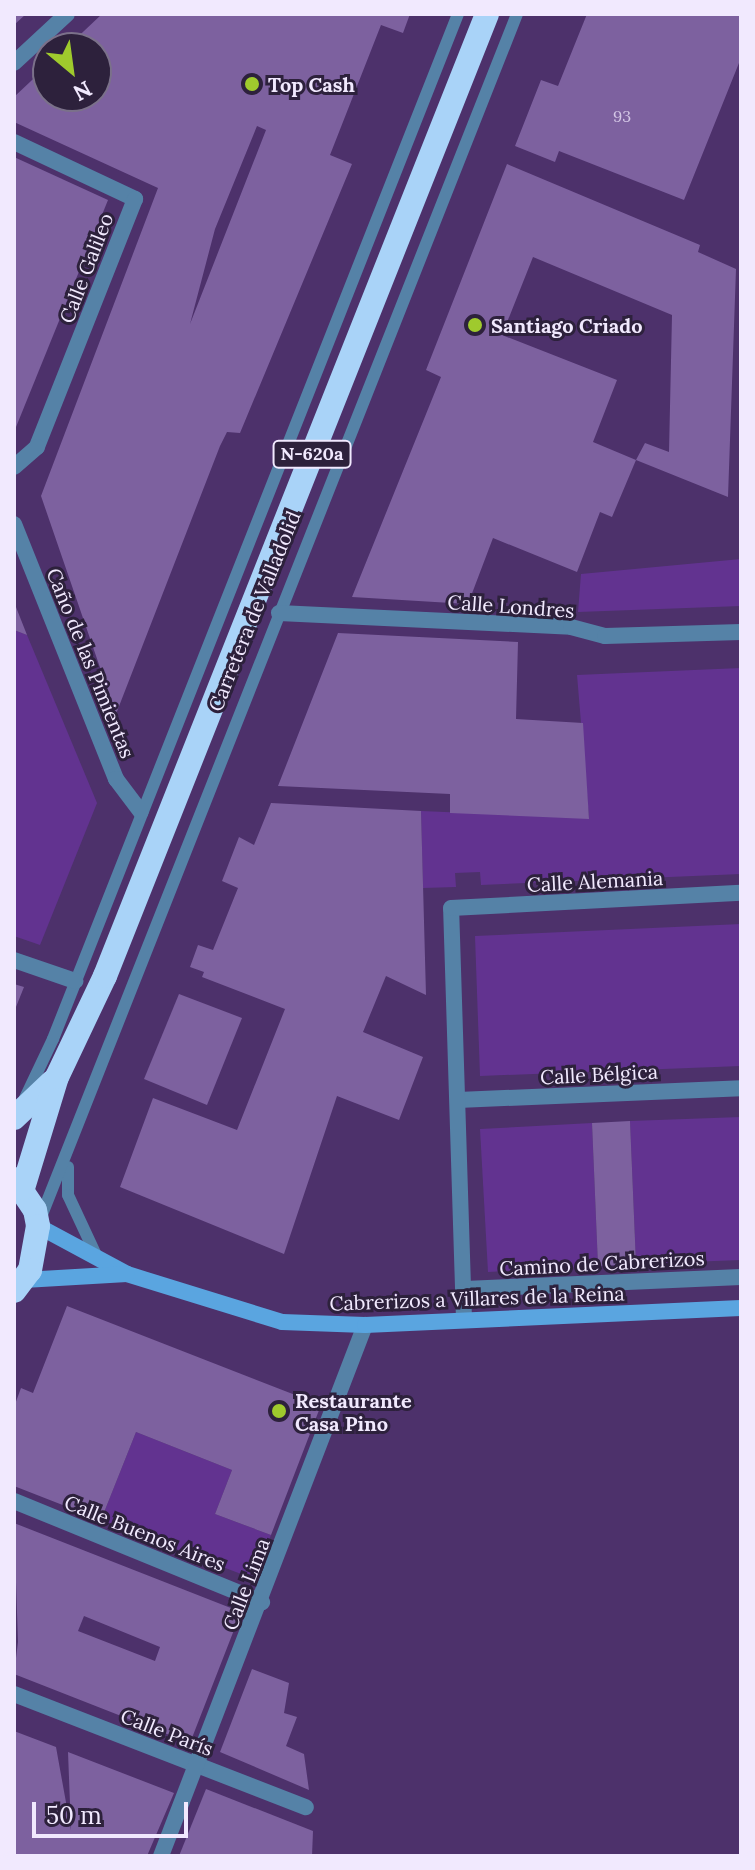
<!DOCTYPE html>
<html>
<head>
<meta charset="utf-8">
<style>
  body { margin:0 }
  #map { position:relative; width:755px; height:1870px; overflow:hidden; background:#4d316b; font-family:Lora,serif }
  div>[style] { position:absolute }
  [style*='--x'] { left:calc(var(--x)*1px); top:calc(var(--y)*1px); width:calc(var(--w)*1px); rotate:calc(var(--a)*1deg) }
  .green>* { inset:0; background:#623390 }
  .building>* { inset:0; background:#7d619f }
  .lane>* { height:12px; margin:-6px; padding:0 6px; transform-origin:6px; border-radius:6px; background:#5582a7 }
  .street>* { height:16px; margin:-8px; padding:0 8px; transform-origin:8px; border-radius:8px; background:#5582a7 }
  .secondary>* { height:16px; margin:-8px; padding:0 8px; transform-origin:8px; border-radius:8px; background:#5aa5e0 }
  .highway>* { height:24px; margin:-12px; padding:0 12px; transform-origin:12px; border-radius:12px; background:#a9d3f8 }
  .dots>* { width:22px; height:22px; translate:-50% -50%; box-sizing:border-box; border:4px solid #2d213c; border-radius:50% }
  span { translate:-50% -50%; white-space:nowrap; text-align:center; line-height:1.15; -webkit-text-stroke:6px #2d213c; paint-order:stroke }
  .number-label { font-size:16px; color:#d4c7e6 }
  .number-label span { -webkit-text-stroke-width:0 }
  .shield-label span { padding:2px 6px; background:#2d213c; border:2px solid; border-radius:6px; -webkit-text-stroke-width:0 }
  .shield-label { font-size:18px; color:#f1e9fe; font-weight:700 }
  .poi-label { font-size:20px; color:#f1e9fe; font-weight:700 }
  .left { translate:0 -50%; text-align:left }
  .street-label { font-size:20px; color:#f1e9fe }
  .frame { position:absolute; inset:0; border:16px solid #f1e9fe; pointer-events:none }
  .north { position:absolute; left:32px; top:32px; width:80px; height:80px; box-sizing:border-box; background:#2d213c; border:2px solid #7b718a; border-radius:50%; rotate:151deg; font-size:22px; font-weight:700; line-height:32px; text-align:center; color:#f1e9fe }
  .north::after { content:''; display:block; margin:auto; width:28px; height:36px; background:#9fca2d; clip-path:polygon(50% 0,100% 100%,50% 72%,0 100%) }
  .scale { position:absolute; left:32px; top:1802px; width:156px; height:36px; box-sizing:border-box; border:4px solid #f1e9fe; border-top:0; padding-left:10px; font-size:24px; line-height:28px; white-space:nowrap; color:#f1e9fe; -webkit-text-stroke:6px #2d213c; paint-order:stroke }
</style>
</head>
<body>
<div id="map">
  <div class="green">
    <i style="clip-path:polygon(741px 559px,741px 606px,578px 612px,581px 574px)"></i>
    <i style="clip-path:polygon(14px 630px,27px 635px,97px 803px,40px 945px,14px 936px)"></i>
    <i style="clip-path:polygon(741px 668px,741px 874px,481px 885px,480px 872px,455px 873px,456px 887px,423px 888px,421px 811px,589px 818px,577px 675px)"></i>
    <i style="clip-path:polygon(741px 924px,741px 1066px,480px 1076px,475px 936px)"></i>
    <i style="clip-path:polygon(741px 1117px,741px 1260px,636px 1264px,630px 1121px)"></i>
    <i style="clip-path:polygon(592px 1123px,598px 1266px,488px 1272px,480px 1129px)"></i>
    <i style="clip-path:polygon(136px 1432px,232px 1470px,215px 1514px,271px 1535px,254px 1579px,101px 1520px)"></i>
  </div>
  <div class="building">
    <i style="clip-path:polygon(14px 14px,26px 14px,14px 25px)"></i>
    <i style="clip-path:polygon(evenodd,102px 14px,410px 14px,403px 33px,381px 25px,330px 155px,352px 164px,240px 433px,227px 432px,220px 446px,116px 714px,41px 496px,158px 188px,14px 122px,14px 97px,48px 65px,48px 96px,96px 96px,96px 48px,66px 48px,102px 14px,257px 126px,266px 130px,190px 324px,215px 229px,257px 126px)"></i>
    <i style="clip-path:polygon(587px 14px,741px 14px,741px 58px,684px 200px,559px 151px,555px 162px,515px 146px,541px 80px,558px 86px)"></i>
    <i style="clip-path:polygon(14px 157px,108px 200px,14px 432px)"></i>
    <i style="clip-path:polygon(507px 164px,700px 245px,698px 252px,736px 269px,728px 497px,636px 460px,645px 443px,669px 452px,672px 315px,533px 257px,502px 335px,617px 380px,593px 442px,636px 460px,612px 517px,600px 512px,577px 572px,493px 538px,468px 604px,352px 597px,441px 377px,426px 370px)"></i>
    <i style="clip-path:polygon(14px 602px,27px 635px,14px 630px)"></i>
    <i style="clip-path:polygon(338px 633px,518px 642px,516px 719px,583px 723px,589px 819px,450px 813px,450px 794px,278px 786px)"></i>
    <i style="clip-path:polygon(271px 803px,421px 811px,426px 995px,386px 976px,363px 1032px,423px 1057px,399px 1120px,337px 1096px,284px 1254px,120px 1187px,153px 1098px,237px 1130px,285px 1009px,202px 977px,204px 972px,190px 967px,198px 945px,213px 950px,238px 888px,222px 881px,239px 837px,254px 845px)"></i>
    <i style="clip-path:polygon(14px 984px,24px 987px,14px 1012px)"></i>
    <i style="clip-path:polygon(179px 994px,242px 1018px,207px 1105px,144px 1079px)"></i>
    <i style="clip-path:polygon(630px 1121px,636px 1264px,598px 1266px,592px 1123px)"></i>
    <i style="clip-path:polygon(67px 1306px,321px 1405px,271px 1535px,215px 1514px,232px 1470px,136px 1432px,101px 1520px,14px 1486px,14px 1407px,21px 1388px,33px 1393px)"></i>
    <i style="clip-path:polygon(evenodd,14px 1523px,241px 1612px,190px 1743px,14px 1674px,18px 1642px,14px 1523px,84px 1616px,160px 1647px,155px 1661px,78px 1631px,84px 1616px)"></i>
    <i style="clip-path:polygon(252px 1669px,289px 1683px,284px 1713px,297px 1717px,286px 1746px,304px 1754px,309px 1790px,220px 1752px)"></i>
    <i style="clip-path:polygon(14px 1731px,56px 1747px,71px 1830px,68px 1752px,174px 1793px,147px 1856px,14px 1856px)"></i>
    <i style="clip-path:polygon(206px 1789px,313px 1831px,312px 1856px,179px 1856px)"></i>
  </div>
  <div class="lane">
    <i style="--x:25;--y:1098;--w:65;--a:-64.6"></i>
    <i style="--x:53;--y:1039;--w:1102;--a:-68.44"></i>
    <i style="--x:68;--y:1167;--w:28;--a:90"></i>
    <i style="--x:68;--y:1195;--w:64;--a:65"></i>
    <i style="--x:39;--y:1222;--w:1299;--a:-68.41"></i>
  </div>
  <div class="street">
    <i style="--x:14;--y:63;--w:72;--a:-42.8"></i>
    <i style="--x:14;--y:142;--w:134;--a:25.2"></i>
    <i style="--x:135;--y:199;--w:267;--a:111.6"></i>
    <i style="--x:37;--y:447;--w:30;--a:139"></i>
    <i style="--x:14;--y:524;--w:275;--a:68.2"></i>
    <i style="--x:116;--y:779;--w:41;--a:52.9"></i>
    <i style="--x:279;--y:613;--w:292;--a:2.7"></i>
    <i style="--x:571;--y:627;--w:35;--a:15"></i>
    <i style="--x:605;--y:636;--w:136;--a:-1.7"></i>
    <i style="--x:14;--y:960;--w:65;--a:19"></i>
    <i style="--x:458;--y:1100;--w:283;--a:-2.4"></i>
    <i style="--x:465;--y:1289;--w:276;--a:-2.5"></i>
    <i style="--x:464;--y:1319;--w:411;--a:-91.8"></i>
    <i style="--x:451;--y:908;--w:290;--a:-3"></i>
    <i style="--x:14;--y:1501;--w:268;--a:22.2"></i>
    <i style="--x:14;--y:1694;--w:313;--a:21.2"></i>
    <i style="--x:161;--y:1856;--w:569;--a:-68.98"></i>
  </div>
  <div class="secondary">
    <i style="--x:38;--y:1226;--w:101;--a:28.3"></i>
    <i style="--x:127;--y:1274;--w:162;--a:17.2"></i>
    <i style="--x:282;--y:1322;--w:83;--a:2.1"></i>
    <i style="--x:365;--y:1325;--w:376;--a:-2.6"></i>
    <i style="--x:24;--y:1280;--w:103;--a:-3.3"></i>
  </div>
  <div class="highway">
    <i style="--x:14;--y:1118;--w:52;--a:-43.5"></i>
    <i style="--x:14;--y:1179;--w:37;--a:56"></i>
    <i style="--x:35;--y:1210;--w:16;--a:79"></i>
    <i style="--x:38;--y:1226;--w:45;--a:100.3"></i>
    <i style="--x:30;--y:1270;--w:26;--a:127"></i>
    <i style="--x:23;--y:1188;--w:116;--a:-73"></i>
    <i style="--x:57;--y:1077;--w:112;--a:-64.6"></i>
    <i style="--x:105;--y:976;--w:1035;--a:-68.34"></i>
  </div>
  <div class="dots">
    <i style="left:252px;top:84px;background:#9fca2d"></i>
    <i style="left:475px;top:325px;background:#9fca2d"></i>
    <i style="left:279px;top:1411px;background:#9fca2d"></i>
  </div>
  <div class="number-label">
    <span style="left:622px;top:116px">93</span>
  </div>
  <div class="shield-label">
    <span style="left:312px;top:454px">N-620a</span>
  </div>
  <div class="poi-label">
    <span class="left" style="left:268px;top:84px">Top Cash</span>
    <span class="left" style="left:491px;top:325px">Santiago Criado</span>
    <span class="left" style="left:295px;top:1412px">Restaurante<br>Casa Pino</span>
  </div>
  <div class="street-label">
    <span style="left:86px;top:268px;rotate:-69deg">Calle Galileo</span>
    <span style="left:511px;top:606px;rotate:4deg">Calle Londres</span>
    <span style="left:254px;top:611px;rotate:-68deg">Carretera de Valladolid</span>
    <span style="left:91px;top:663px;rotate:68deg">Caño de las Pimientas</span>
    <span style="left:595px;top:881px;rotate:-3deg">Calle Alemania</span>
    <span style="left:599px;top:1074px;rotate:-3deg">Calle Bélgica</span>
    <span style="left:602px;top:1263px;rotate:-3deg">Camino de Cabrerizos</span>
    <span style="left:477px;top:1298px;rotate:-2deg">Cabrerizos a Villares de la Reina</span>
    <span style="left:145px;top:1533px;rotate:22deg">Calle Buenos Aires</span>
    <span style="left:246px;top:1584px;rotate:-69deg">Calle Lima</span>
    <span style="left:167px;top:1732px;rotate:21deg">Calle París</span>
  </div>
  <div class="frame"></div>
  <div class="north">N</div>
  <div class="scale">50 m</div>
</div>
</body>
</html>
